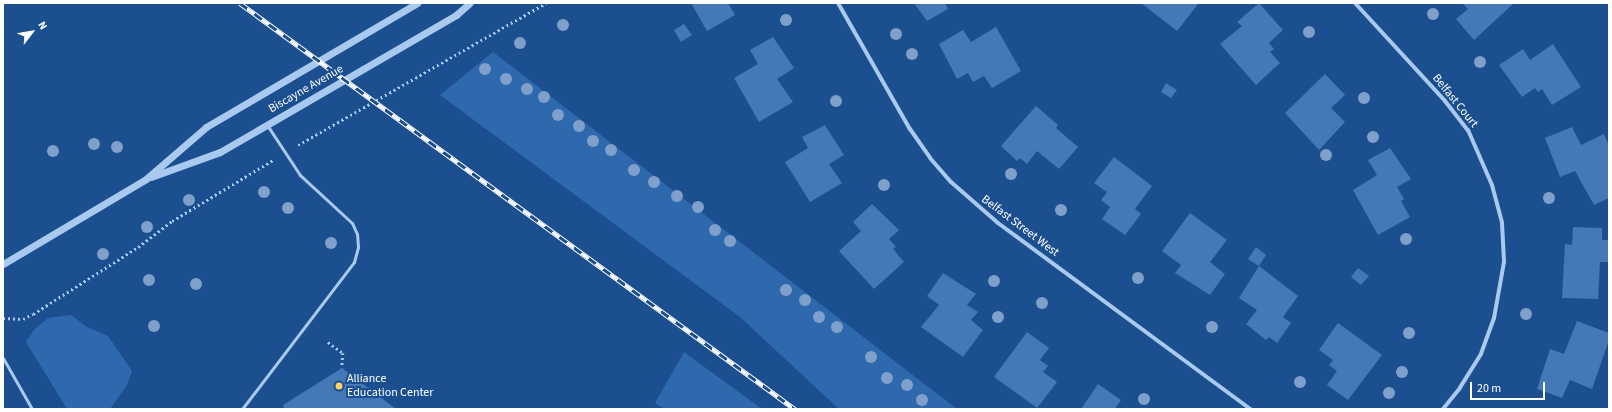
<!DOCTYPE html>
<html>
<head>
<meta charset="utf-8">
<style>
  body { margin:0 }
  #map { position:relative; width:1612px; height:412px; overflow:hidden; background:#1b4f8f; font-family:"Source Sans 3",sans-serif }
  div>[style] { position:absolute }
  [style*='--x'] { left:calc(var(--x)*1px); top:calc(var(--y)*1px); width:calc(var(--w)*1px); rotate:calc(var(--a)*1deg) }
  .green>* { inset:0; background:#2e69ad }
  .building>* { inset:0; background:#4478b7 }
  .path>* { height:2.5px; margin-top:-1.25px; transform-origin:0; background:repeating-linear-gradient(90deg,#a9c9ee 0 2px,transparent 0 5px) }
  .service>* { height:3px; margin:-1.5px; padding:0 1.5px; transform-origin:1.5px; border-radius:1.5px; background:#a9c9ee }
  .minor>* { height:4px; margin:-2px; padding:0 2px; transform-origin:2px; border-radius:2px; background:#a9c9ee }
  .tertiary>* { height:7px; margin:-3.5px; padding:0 3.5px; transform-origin:3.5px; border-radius:3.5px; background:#a9c9ee }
  .rail>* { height:4.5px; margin-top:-2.25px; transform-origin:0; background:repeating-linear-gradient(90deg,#1b4f8f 0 9px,#fff 0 18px); box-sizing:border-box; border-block:1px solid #fff }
  .trees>* { width:12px; height:12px; margin:-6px; border-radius:50%; background:#7ea0ca }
  .dots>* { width:11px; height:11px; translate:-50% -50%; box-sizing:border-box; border:2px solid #1b4f8f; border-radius:50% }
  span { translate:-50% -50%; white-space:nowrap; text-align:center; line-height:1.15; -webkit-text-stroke:4px #1b4f8f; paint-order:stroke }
  .street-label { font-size:12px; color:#fff }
  .poi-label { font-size:12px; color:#fff }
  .left { translate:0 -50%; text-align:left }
  .frame { position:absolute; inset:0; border:4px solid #fff; pointer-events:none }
  .north { position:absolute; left:12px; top:12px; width:40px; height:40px; -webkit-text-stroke:3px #1b4f8f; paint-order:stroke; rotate:59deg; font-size:11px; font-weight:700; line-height:16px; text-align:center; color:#fff }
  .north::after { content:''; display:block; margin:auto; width:14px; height:18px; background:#fff; clip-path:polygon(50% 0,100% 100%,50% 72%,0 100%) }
  .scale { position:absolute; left:1470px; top:382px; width:75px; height:18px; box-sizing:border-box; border:2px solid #fff; border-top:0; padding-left:5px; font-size:12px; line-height:14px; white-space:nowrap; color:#fff; -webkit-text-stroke:3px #1b4f8f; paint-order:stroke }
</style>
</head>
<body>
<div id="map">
  <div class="green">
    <i style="clip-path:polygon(493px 52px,957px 409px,839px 409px,740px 317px,440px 95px)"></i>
    <i style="clip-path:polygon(71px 315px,87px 327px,108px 336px,132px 371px,127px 385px,110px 409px,67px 409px,26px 342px,34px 330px,48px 318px)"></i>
    <i style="clip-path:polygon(684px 352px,762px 409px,664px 409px,655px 403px)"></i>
  </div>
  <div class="building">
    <i style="clip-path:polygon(691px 3px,728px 3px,735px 15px,707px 31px)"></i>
    <i style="clip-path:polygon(914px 3px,945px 3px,948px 9px,927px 21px)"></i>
    <i style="clip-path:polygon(1141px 3px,1199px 3px,1177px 31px)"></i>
    <i style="clip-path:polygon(1259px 3px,1283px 30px,1269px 43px,1274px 49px,1270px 52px,1280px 63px,1256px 85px,1220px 44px,1242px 26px,1237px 22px)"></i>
    <i style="clip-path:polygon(1462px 3px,1514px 3px,1474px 40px,1456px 19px,1468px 9px)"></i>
    <i style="clip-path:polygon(684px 24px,692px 35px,681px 42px,674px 30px)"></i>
    <i style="clip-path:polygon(996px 27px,1021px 71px,992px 88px,984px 76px,973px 82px,968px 73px,957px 79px,939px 44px,963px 30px,971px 42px)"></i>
    <i style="clip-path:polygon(773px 37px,794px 68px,777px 79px,793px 102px,759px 122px,734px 78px,758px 64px,750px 50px)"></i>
    <i style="clip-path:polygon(1553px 44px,1581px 87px,1552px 105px,1542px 89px,1538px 92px,1535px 88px,1522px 97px,1499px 65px,1523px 49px,1530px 60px)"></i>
    <i style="clip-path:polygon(1325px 74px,1345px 95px,1331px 108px,1345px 122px,1319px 150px,1285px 113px)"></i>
    <i style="clip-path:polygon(1166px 83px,1177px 90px,1171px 98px,1161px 92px)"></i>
    <i style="clip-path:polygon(1036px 106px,1058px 125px,1056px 128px,1078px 147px,1059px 169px,1037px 151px,1027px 164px,1020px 158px,1017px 161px,1001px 146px)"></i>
    <i style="clip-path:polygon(825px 125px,844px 155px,829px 164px,842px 183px,810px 202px,785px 162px,808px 148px,802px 137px)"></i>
    <i style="clip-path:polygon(1572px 127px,1581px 145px,1604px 134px,1609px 146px,1609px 198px,1594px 205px,1575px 171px,1560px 177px,1545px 138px)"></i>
    <i style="clip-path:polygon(1390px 148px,1411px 179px,1397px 187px,1404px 199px,1401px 201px,1410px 217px,1378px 235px,1353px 190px,1377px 175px,1368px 160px)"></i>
    <i style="clip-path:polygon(1114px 157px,1152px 186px,1135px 209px,1141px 214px,1125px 235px,1102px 219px,1110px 207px,1101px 200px,1107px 192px,1094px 183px)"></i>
    <i style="clip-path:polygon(872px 204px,899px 230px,889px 239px,896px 247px,893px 249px,904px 262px,874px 289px,839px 251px,861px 231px,853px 222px)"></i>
    <i style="clip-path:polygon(1190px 213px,1227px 240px,1210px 262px,1225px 274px,1210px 295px,1175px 273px,1181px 265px,1162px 251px)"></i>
    <i style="clip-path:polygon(1573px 227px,1602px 228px,1602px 240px,1609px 240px,1609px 262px,1600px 262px,1598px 299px,1562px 298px,1565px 244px,1572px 245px)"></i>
    <i style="clip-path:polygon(1256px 247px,1266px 255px,1259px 266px,1248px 259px)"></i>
    <i style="clip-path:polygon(1259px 266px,1298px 296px,1283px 317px,1291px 323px,1277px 343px,1269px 337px,1266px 340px,1246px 324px,1257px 310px,1239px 298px)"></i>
    <i style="clip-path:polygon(1358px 268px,1369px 276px,1361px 285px,1351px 277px)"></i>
    <i style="clip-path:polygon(943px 273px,976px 294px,967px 305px,978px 312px,971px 320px,983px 330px,963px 357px,921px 327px,939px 305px,927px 296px)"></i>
    <i style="clip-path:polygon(1577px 321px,1609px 333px,1609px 340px,1592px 389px,1570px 380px,1562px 398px,1537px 389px,1550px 349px,1564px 354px)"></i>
    <i style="clip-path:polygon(1338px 323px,1382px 355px,1348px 400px,1327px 385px,1337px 371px,1329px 365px,1333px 360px,1319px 350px)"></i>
    <i style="clip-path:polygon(1027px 332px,1049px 348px,1040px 360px,1048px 366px,1043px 372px,1057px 382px,1037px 408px,994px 377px)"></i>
    <i style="clip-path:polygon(342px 368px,396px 409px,284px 409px,283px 405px)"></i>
    <i style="clip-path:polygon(1098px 384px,1121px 400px,1115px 409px,1081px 409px)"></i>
  </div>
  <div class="path">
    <i style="--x:298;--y:145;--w:286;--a:-29.8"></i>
    <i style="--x:3;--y:318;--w:20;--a:3"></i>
    <i style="--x:23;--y:319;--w:11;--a:-27"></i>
    <i style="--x:33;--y:314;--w:125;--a:-32.5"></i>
    <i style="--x:138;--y:247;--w:43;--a:-37.4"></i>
    <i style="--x:172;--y:221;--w:118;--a:-31.1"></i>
    <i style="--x:328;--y:342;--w:19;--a:36"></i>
    <i style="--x:343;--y:353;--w:15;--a:94"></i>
  </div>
  <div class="service">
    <i style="--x:3;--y:358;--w:59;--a:60.4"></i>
    <i style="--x:242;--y:409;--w:185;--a:-52.7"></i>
    <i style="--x:354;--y:262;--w:16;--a:-75"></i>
    <i style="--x:358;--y:247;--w:13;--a:-94"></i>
    <i style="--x:357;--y:234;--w:12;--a:-114"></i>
    <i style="--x:352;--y:223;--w:71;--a:-137.3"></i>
    <i style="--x:300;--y:175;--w:60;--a:-123.4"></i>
  </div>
  <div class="minor">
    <i style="--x:838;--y:3;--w:145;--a:60.3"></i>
    <i style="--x:910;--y:129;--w:35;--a:55"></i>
    <i style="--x:930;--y:158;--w:32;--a:49"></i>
    <i style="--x:951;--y:182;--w:62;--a:41.1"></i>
    <i style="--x:998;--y:223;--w:313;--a:36.4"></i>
    <i style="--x:1355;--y:3;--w:133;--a:47.4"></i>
    <i style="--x:1445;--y:101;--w:37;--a:52"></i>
    <i style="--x:1468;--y:130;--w:60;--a:66.4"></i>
    <i style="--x:1492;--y:185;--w:39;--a:75"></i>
    <i style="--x:1502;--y:223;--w:39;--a:87"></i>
    <i style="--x:1504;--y:262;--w:57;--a:100.1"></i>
    <i style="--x:1494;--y:318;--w:38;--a:110"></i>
    <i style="--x:1481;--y:354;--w:40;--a:122"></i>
    <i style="--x:1460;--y:388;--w:27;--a:129"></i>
  </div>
  <div class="tertiary">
    <i style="--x:151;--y:177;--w:73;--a:-19.9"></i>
    <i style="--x:220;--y:152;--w:273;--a:-30.1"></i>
    <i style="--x:456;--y:15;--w:18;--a:-41"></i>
    <i style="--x:3;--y:264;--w:166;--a:-30.7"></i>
    <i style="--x:146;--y:179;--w:79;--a:-40.9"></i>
    <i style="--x:206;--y:127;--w:245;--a:-30.4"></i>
  </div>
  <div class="rail">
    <i style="--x:240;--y:3;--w:688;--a:36.19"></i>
  </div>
  <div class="trees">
    <i style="left:1433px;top:14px"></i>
    <i style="left:786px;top:20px"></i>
    <i style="left:563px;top:25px"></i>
    <i style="left:1309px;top:32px"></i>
    <i style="left:896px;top:34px"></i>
    <i style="left:520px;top:43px"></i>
    <i style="left:912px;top:54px"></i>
    <i style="left:1480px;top:62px"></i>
    <i style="left:485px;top:69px"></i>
    <i style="left:506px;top:79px"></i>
    <i style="left:527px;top:89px"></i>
    <i style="left:544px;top:97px"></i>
    <i style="left:1364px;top:98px"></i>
    <i style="left:836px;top:101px"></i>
    <i style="left:558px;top:115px"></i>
    <i style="left:579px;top:126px"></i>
    <i style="left:1373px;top:137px"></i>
    <i style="left:593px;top:141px"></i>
    <i style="left:94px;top:144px"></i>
    <i style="left:117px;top:147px"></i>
    <i style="left:611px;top:150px"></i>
    <i style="left:53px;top:151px"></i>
    <i style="left:1326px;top:155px"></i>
    <i style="left:634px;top:170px"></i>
    <i style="left:1011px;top:174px"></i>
    <i style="left:654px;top:182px"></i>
    <i style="left:884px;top:185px"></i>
    <i style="left:264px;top:192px"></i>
    <i style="left:677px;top:196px"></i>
    <i style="left:1549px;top:198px"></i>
    <i style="left:189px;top:200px"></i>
    <i style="left:698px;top:207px"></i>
    <i style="left:288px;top:208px"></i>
    <i style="left:1061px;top:210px"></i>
    <i style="left:147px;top:227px"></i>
    <i style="left:715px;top:230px"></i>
    <i style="left:1406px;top:239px"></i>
    <i style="left:730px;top:241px"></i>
    <i style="left:331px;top:243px"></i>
    <i style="left:103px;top:254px"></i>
    <i style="left:1138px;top:278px"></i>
    <i style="left:149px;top:280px"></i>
    <i style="left:994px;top:281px"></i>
    <i style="left:196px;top:284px"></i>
    <i style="left:786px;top:290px"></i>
    <i style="left:805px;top:300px"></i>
    <i style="left:1042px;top:303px"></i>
    <i style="left:1526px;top:314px"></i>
    <i style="left:819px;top:317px"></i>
    <i style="left:998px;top:317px"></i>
    <i style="left:154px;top:326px"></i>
    <i style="left:837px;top:327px"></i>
    <i style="left:1212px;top:327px"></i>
    <i style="left:1409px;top:333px"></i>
    <i style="left:871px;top:357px"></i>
    <i style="left:1402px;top:372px"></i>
    <i style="left:887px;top:378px"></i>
    <i style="left:1300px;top:382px"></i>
    <i style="left:907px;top:385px"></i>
    <i style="left:1389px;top:393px"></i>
    <i style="left:1144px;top:399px"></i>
    <i style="left:922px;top:400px"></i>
  </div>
  <div class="dots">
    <i style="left:339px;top:386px;background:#ffd166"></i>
  </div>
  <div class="street-label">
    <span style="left:306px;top:89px;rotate:-30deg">Biscayne Avenue</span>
    <span style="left:1455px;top:101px;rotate:51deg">Belfast Court</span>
    <span style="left:1020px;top:226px;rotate:37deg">Belfast Street West</span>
  </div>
  <div class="poi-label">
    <span class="left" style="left:347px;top:386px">Alliance<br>Education Center</span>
  </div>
  <div class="frame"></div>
  <div class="north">N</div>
  <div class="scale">20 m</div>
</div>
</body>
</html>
